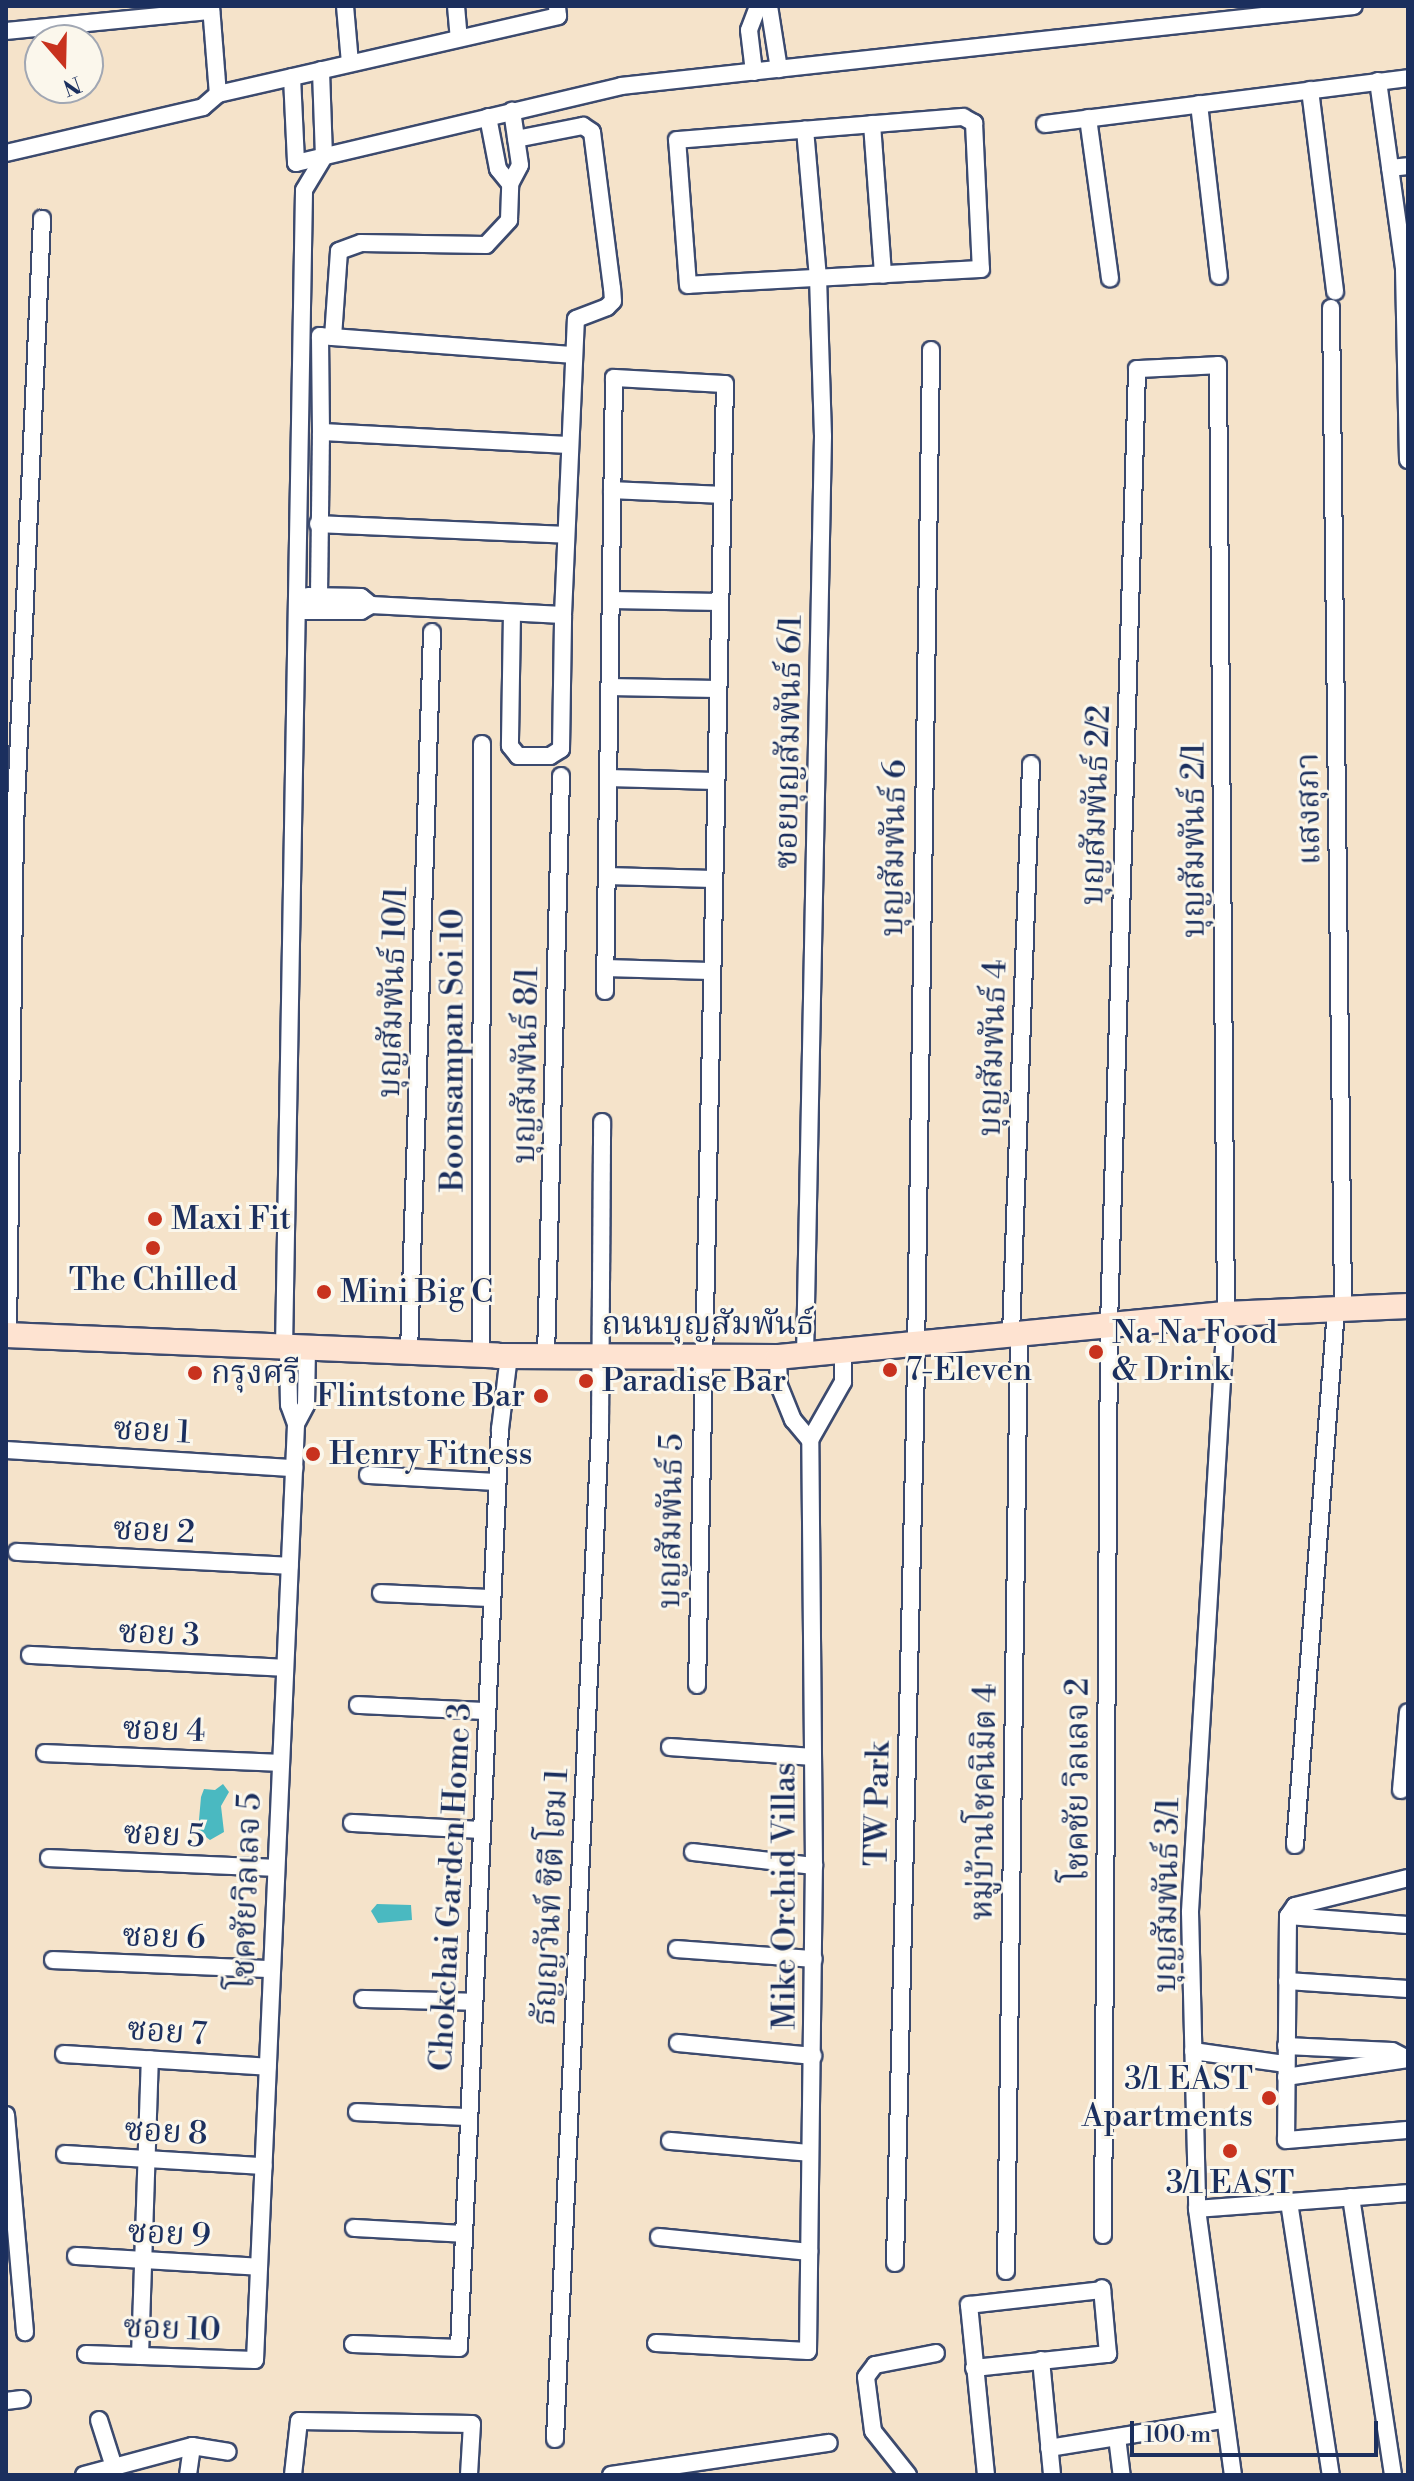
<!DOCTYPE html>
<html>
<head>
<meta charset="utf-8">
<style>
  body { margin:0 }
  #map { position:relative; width:1414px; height:2481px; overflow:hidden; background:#f5e3ca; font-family:"Libre Bodoni","Noto Serif Thai",serif }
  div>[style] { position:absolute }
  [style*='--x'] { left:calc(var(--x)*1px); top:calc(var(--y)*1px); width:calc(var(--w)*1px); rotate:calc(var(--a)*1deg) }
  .water>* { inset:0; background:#4ab9c1 }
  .roads { filter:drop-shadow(2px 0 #3c4a6e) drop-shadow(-2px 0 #3c4a6e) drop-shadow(0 2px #3c4a6e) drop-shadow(0 -2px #3c4a6e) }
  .street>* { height:16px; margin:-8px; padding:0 8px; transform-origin:8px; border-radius:8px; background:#fff }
  .secondary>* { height:24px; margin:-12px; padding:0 12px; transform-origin:12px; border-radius:12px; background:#fee3d1 }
  .dots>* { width:22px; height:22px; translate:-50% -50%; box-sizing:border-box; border:4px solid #fbf7ec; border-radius:50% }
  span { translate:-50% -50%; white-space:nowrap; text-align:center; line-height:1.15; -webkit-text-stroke:6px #fbf7ec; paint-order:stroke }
  .street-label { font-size:32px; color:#1b2f5e }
  .poi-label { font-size:32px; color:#1b2f5e }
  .left { translate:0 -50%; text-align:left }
  .right { translate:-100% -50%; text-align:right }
  .frame { position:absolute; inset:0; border:8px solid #1b2f5e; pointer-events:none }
  .north { position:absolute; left:24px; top:24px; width:80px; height:80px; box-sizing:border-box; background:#fbf7ec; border:2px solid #a1a7b3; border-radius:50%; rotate:160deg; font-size:22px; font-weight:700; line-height:32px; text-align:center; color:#1b2f5e }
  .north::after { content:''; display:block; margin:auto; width:28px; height:36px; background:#c8321e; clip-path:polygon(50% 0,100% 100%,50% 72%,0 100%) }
  .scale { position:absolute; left:1130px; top:2421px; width:248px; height:36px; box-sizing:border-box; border:4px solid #1b2f5e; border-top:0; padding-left:10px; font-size:24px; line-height:28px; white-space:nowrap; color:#1b2f5e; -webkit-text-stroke:6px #fbf7ec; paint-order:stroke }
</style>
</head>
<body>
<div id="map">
  <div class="water">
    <i style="clip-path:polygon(223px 1784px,229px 1792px,221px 1806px,224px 1832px,210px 1840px,198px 1831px,201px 1797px,204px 1789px,215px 1790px)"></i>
    <i style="clip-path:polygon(377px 1904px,411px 1905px,412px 1920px,378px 1923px,371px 1911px)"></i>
  </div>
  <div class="roads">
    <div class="street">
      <i style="--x:211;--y:6;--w:88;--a:85.5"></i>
      <i style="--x:345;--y:6;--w:57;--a:85"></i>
      <i style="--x:456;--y:6;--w:32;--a:85"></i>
      <i style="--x:769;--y:6;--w:64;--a:81"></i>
      <i style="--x:6;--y:31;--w:206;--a:-5.6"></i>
      <i style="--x:754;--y:72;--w:42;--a:-96.8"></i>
      <i style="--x:749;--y:30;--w:26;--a:-69"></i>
      <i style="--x:292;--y:77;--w:86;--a:87.3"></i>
      <i style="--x:296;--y:163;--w:334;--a:-13.3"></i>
      <i style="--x:621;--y:86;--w:737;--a:-6.23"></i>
      <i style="--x:1378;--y:81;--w:190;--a:82.1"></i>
      <i style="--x:1404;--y:269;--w:191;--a:88.8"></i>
      <i style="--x:1310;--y:90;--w:203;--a:82.9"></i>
      <i style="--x:218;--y:94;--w:349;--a:-12.9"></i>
      <i style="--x:558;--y:16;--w:10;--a:-96"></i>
      <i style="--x:1199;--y:104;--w:173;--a:83.4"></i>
      <i style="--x:488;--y:117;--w:53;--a:79.1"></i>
      <i style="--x:498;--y:169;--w:19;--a:51"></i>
      <i style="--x:510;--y:184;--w:21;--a:-62"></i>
      <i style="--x:520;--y:165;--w:55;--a:-98.4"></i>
      <i style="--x:963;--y:117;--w:13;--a:29"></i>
      <i style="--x:974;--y:123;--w:146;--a:87.3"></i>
      <i style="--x:981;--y:269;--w:293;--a:176.9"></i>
      <i style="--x:688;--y:285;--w:145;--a:-94.3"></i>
      <i style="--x:677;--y:140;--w:287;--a:-4.6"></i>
      <i style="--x:1088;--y:118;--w:162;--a:82.2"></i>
      <i style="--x:872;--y:124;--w:151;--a:85.8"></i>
      <i style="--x:1045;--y:124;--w:366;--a:-7.2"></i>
      <i style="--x:6;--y:153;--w:202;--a:-13.1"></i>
      <i style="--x:203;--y:107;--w:20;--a:-41"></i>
      <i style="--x:1390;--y:168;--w:18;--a:-6"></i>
      <i style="--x:1331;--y:308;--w:1001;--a:89.31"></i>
      <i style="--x:333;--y:337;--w:86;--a:-86"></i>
      <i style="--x:339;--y:251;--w:23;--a:-20"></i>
      <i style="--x:361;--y:243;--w:125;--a:0.9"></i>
      <i style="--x:486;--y:245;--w:34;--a:-47"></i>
      <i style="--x:509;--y:220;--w:36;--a:-88"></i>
      <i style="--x:321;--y:432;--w:96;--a:-90.6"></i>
      <i style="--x:320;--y:336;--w:254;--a:4.3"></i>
      <i style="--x:612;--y:490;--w:110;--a:2.6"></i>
      <i style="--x:318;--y:524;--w:247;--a:2.5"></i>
      <i style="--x:308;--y:596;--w:53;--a:1.1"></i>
      <i style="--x:361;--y:597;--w:13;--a:39"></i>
      <i style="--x:319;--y:596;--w:164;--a:-89.3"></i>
      <i style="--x:321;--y:432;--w:249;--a:3"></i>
      <i style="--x:611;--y:600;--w:109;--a:1.1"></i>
      <i style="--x:297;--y:611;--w:64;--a:0"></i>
      <i style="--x:361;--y:611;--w:12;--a:-31"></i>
      <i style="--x:371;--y:605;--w:192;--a:3"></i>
      <i style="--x:563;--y:615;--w:296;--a:-87.5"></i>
      <i style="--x:576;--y:319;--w:33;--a:-21"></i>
      <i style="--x:607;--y:307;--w:8;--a:-45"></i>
      <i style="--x:613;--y:301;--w:13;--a:-94"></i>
      <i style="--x:612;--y:288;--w:157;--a:-97.3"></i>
      <i style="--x:592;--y:132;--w:11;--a:-146"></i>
      <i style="--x:583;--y:126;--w:68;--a:169"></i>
      <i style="--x:512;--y:613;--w:133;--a:90.9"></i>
      <i style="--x:510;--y:746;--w:13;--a:51"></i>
      <i style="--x:518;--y:756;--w:32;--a:0"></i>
      <i style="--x:550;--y:756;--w:13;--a:-32"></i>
      <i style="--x:561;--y:749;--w:134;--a:-89.1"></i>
      <i style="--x:609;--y:687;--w:108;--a:1.1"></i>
      <i style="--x:608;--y:778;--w:107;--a:1.6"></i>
      <i style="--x:607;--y:876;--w:106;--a:1.6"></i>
      <i style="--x:605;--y:968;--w:105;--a:1.6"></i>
      <i style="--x:605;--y:991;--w:613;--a:-89.16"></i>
      <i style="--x:614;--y:378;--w:111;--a:3.1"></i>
      <i style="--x:725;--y:384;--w:1301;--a:91.23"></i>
      <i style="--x:8;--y:1335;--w:509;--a:-89.21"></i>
      <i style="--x:15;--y:826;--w:608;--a:-87.45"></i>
      <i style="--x:1011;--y:1335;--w:571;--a:-87.99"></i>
      <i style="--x:284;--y:1349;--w:1159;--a:-89.01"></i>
      <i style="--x:304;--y:190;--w:39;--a:-59"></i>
      <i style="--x:324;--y:157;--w:87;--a:-92"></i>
      <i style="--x:409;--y:1353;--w:721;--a:-88.17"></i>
      <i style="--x:481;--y:1356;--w:612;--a:-89.91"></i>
      <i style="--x:546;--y:1357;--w:581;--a:-88.52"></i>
      <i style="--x:805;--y:1357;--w:921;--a:-88.88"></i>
      <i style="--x:823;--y:436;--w:158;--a:-91.8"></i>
      <i style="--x:818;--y:278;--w:149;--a:-95"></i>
      <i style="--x:296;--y:1424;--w:21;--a:-62"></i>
      <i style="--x:306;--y:1405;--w:55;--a:-89"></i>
      <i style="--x:810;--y:1440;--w:67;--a:-60.4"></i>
      <i style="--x:843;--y:1382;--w:27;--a:-90"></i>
      <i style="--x:6;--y:1450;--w:289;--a:3.6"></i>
      <i style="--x:368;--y:1475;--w:129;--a:3.1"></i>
      <i style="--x:17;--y:1552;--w:273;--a:2.9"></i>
      <i style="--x:381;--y:1593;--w:111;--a:2.6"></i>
      <i style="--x:30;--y:1655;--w:255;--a:2.9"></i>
      <i style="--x:358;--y:1705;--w:129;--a:2.7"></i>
      <i style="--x:670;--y:1747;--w:143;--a:4"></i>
      <i style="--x:45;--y:1753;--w:236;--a:2.4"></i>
      <i style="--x:1401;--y:1790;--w:78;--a:-84.9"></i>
      <i style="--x:352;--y:1823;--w:130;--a:3.1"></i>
      <i style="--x:1295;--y:1845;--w:537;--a:-85.62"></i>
      <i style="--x:693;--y:1852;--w:122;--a:6.6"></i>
      <i style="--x:49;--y:1858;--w:227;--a:2.5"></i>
      <i style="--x:1288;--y:1916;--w:224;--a:90.5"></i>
      <i style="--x:1286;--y:2140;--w:122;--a:-4.7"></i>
      <i style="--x:1288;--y:1916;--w:12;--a:-55"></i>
      <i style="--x:1295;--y:1906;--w:116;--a:-13.9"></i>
      <i style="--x:1288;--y:1916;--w:120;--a:4.3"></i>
      <i style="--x:677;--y:1949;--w:137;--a:4.2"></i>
      <i style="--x:53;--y:1960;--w:219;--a:2.4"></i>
      <i style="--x:1287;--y:1981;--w:121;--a:3.8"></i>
      <i style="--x:363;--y:1999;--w:111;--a:1.5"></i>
      <i style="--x:678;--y:2043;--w:136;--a:5.5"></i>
      <i style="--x:1286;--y:2046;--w:106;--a:2.7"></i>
      <i style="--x:1392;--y:2051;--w:18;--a:27"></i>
      <i style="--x:1193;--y:2051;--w:94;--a:8"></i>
      <i style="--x:64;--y:2054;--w:204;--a:3.6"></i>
      <i style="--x:1286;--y:2077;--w:123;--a:-8.4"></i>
      <i style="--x:357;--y:2112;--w:112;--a:2.6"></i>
      <i style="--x:6;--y:2115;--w:218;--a:85"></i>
      <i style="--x:670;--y:2141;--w:140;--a:4.9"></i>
      <i style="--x:65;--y:2154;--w:199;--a:3.5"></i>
      <i style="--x:1351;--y:2197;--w:281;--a:81.4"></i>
      <i style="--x:1289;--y:2202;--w:276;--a:81.3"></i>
      <i style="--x:1197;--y:2209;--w:212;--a:-4.3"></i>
      <i style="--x:354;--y:2228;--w:110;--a:3.1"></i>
      <i style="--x:1103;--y:2235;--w:910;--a:-89.62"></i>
      <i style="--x:1109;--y:1325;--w:956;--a:-88.32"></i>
      <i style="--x:1137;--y:369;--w:81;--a:-2.8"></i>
      <i style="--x:1218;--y:365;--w:949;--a:89.52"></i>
      <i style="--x:1226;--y:1314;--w:599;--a:93.45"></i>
      <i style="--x:1190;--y:1912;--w:297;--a:88.6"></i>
      <i style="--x:1197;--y:2209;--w:268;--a:82.3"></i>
      <i style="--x:659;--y:2237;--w:151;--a:5.7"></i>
      <i style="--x:76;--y:2256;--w:183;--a:3.4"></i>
      <i style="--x:895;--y:2263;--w:842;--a:-88.64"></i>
      <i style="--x:915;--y:1421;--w:1071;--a:-89.14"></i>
      <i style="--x:1006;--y:2271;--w:937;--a:-89.21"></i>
      <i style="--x:656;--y:2343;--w:152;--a:3"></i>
      <i style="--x:808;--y:2351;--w:485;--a:-89.3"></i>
      <i style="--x:814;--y:1866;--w:426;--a:-90.5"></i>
      <i style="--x:810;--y:1440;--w:26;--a:-130"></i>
      <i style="--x:793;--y:1420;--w:37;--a:-112"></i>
      <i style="--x:779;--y:1386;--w:29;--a:-92"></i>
      <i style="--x:353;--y:2344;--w:106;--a:2.2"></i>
      <i style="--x:459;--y:2348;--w:920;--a:-87.45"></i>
      <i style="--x:500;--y:1429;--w:74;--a:-83"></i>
      <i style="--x:86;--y:2354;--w:169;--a:2"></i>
      <i style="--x:255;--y:2360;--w:937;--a:-87.49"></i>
      <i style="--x:296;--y:1424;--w:20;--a:-110"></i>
      <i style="--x:289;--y:1405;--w:56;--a:-91"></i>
      <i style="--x:140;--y:2356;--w:297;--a:-88.1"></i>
      <i style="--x:1041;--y:2360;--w:116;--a:84.5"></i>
      <i style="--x:974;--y:2368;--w:135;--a:-6"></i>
      <i style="--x:1108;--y:2354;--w:66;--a:-95.2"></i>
      <i style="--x:6;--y:2401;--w:16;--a:-7"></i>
      <i style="--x:99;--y:2420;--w:49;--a:72.3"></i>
      <i style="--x:1117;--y:2437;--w:38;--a:83"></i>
      <i style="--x:555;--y:2439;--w:1012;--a:-87.45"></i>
      <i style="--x:600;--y:1428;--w:306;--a:-89.6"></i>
      <i style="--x:1049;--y:2448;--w:175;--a:-9.2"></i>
      <i style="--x:84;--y:2475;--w:112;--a:-15"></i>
      <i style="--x:192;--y:2446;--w:36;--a:9"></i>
      <i style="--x:188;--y:2475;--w:29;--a:-82"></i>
      <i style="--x:293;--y:2475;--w:54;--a:-83.7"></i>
      <i style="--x:299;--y:2421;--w:173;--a:1"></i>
      <i style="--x:472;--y:2424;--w:51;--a:93.4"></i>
      <i style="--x:611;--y:2475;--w:220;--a:-8.4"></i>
      <i style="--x:908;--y:2475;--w:56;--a:-128.5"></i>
      <i style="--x:873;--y:2431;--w:54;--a:-97.4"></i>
      <i style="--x:866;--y:2377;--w:15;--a:-53"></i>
      <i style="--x:875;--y:2365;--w:62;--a:-11.1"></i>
      <i style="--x:986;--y:2475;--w:171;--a:-95.7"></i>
      <i style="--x:969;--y:2305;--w:134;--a:-6.4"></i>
    </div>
    <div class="secondary">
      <i style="--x:6;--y:1335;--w:492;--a:2.4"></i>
      <i style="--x:498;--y:1356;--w:280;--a:0.2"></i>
      <i style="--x:778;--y:1357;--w:450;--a:-5.5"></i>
      <i style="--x:1226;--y:1314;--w:182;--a:-2.5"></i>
    </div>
  </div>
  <div class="dots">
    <i style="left:155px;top:1219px;background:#c8321e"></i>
    <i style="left:153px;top:1248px;background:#c8321e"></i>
    <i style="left:324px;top:1292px;background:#c8321e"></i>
    <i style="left:1096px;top:1352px;background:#c8321e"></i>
    <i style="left:890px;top:1370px;background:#c8321e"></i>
    <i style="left:195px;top:1373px;background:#c8321e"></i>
    <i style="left:586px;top:1381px;background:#c8321e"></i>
    <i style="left:541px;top:1396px;background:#c8321e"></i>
    <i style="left:313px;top:1454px;background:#c8321e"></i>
    <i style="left:1269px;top:2098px;background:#c8321e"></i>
    <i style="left:1230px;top:2151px;background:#c8321e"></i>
  </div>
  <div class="street-label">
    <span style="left:789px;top:742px;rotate:-89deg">ซอยบุญสัมพันธ์ 6/1</span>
    <span style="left:1096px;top:805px;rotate:-88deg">บุญสัมพันธ์ 2/2</span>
    <span style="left:1309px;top:809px;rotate:-91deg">แสงสุภา</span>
    <span style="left:1194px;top:840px;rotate:-90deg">บุญสัมพันธ์ 2/1</span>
    <span style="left:894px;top:848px;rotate:-89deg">บุญสัมพันธ์ 6</span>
    <span style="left:393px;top:992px;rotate:-88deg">บุญสัมพันธ์ 10/1</span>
    <span style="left:993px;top:1048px;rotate:-88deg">บุญสัมพันธ์ 4</span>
    <span style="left:453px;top:1050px;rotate:-90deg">Boonsampan Soi 10</span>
    <span style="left:526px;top:1065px;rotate:-89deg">บุญสัมพันธ์ 8/1</span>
    <span style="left:708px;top:1324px">ถนนบุญสัมพันธ์</span>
    <span style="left:152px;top:1431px;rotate:3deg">ซอย 1</span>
    <span style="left:671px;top:1521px;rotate:-89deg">บุญสัมพันธ์ 5</span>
    <span style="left:154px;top:1531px;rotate:3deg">ซอย 2</span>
    <span style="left:159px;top:1634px;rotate:3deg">ซอย 3</span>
    <span style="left:164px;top:1730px;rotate:2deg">ซอย 4</span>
    <span style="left:1078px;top:1780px;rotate:-90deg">โชคชัย วิลเลจ 2</span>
    <span style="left:984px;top:1802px;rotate:-89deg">หมู่บ้านโชคนิมิต 4</span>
    <span style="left:878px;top:1804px;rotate:-89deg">TW Park</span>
    <span style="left:164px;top:1835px;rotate:3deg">ซอย 5</span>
    <span style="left:451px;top:1887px;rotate:-87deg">Chokchai Garden Home 3</span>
    <span style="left:247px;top:1891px;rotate:-88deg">โชคชัยวิลเลจ 5</span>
    <span style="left:1167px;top:1895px;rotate:-89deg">บุญสัมพันธ์ 3/1</span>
    <span style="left:785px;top:1896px;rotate:-90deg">Mike Orchid Villas</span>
    <span style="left:551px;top:1897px;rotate:-87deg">ธัญญวันท์ ซิตี โฮม 1</span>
    <span style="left:164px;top:1937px;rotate:2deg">ซอย 6</span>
    <span style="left:167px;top:2032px;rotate:4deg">ซอย 7</span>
    <span style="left:166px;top:2132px;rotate:3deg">ซอย 8</span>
    <span style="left:169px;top:2234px;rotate:3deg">ซอย 9</span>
    <span style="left:172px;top:2329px;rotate:2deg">ซอย 10</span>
  </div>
  <div class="poi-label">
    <span class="left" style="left:171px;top:1219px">Maxi Fit</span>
    <span style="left:153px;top:1280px">The Chilled</span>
    <span class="left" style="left:340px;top:1292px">Mini Big C</span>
    <span class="left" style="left:1112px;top:1352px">Na Na Food<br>&amp; Drink</span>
    <span class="left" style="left:906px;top:1370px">7-Eleven</span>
    <span class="left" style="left:211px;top:1373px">กรุงศรี</span>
    <span class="left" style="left:602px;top:1381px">Paradise Bar</span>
    <span class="right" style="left:525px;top:1396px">Flintstone Bar</span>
    <span class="left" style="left:329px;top:1454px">Henry Fitness</span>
    <span class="right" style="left:1253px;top:2098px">3/1 EAST<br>Apartments</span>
    <span style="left:1230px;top:2183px">3/1 EAST</span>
  </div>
  <div class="frame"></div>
  <div class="north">N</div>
  <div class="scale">100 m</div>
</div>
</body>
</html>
